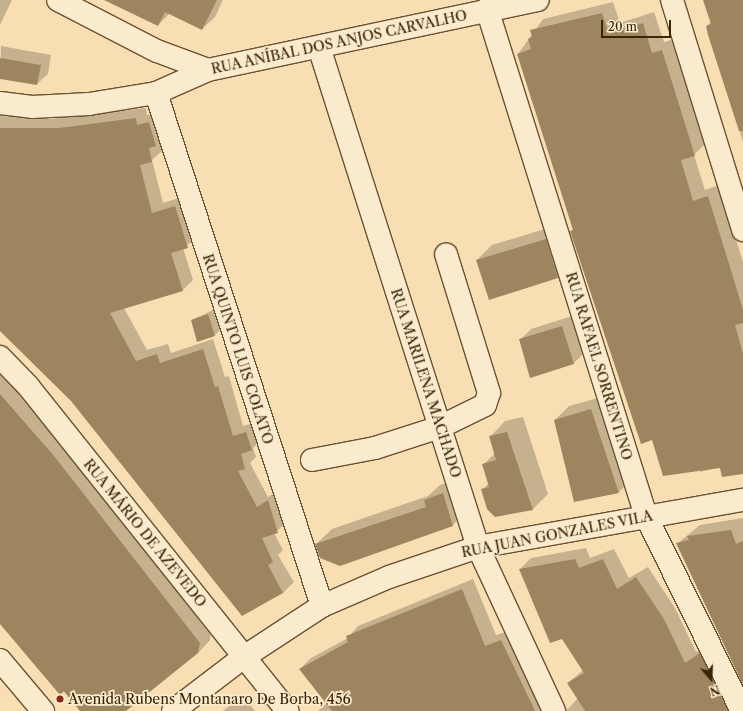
<!DOCTYPE html>
<html>
<head>
<meta charset="utf-8">
<style>
  body { margin:0 }
  #map { position:relative; width:743px; height:711px; overflow:hidden; background:#f8deb3; font-family:"Libre Caslon Text",serif }
  div>[style] { position:absolute }
  [style*='--x'] { left:calc(var(--x)*1px); top:calc(var(--y)*1px); width:calc(var(--w)*1px); rotate:calc(var(--a)*1deg) }
  .shadow>* { inset:0; background:#0003 }
  .building>* { inset:0; background:#9d8560 }
  .roads { filter:drop-shadow(1px 0 #6a5231) drop-shadow(-1px 0 #6a5231) drop-shadow(0 1px #6a5231) drop-shadow(0 -1px #6a5231) }
  .minor>* { height:22px; margin:-11px; padding:0 11px; transform-origin:11px; border-radius:11px; background:#faeace }
  .dots>* { width:11px; height:11px; translate:-50% -50%; box-sizing:border-box; border:2px solid #faeace; border-radius:50% }
  span { translate:-50% -50%; white-space:nowrap; text-align:center; line-height:1.15; -webkit-text-stroke:3.5px #faeace; paint-order:stroke }
  .street-label { font-size:14px; color:#3a2406 }
  .poi-label { font-size:14px; color:#3a2406 }
  .left { translate:0 -50%; text-align:left }
  .north { position:absolute; left:691px; top:659px; width:40px; height:40px; -webkit-text-stroke:3px #faeace; paint-order:stroke; rotate:161deg; font-size:11px; font-weight:700; line-height:16px; text-align:center; color:#3a2406 }
  .north::after { content:''; display:block; margin:auto; width:14px; height:18px; background:#3a2406; clip-path:polygon(50% 0,100% 100%,50% 72%,0 100%) }
  .scale { position:absolute; left:601px; top:20px; width:70px; height:18px; box-sizing:border-box; border:2px solid #3a2406; border-top:0; padding-left:5px; font-size:12px; line-height:14px; white-space:nowrap; color:#3a2406; -webkit-text-stroke:3px #faeace; paint-order:stroke }
</style>
</head>
<body>
<div id="map">
  <div class="shadow">
    <i style="clip-path:polygon(0 0,12px 0,0 25px)"></i>
    <i style="clip-path:polygon(106px 0,223px 0,215px 17px,202px 29px,170px 13px,158px 25px)"></i>
    <i style="clip-path:polygon(704px 0,743px 0,743px 142px,707px 26px,711px 22px)"></i>
    <i style="clip-path:polygon(613px 2px,620px 23px,654px 12px,664px 42px,674px 39px,706px 143px,694px 155px,705px 190px,719px 185px,743px 262px,743px 473px,720px 467px,700px 472px,699px 468px,653px 439px,518px 54px,543px 19px)"></i>
    <i style="clip-path:polygon(1px 46px,51px 55px,48px 74px,37px 84px,0 78px)"></i>
    <i style="clip-path:polygon(146px 108px,147px 115px,159px 112px,162px 151px,152px 160px,163px 203px,185px 196px,198px 237px,183px 248px,193px 280px,182px 291px,124px 308px,147px 350px,168px 344px,171px 353px,213px 339px,225px 377px,229px 376px,243px 426px,257px 422px,262px 439px,253px 448px,256px 457px,250px 463px,268px 497px,279px 490px,289px 521px,274px 533px,283px 550px,278px 555px,294px 582px,283px 593px,242px 615px,71px 400px,0 331px,0 116px,50px 119px)"></i>
    <i style="clip-path:polygon(561px 224px,573px 261px,558px 277px,477px 260px,492px 245px)"></i>
    <i style="clip-path:polygon(213px 310px,220px 330px,215px 335px,192px 320px)"></i>
    <i style="clip-path:polygon(572px 316px,584px 353px,574px 363px,531px 377px,520px 340px,531px 329px)"></i>
    <i style="clip-path:polygon(0 371px,211px 630px,210px 640px,198px 653px,124px 711px,81px 711px,0 620px)"></i>
    <i style="clip-path:polygon(605px 396px,633px 478px,619px 492px,575px 501px,555px 420px,569px 406px)"></i>
    <i style="clip-path:polygon(523px 417px,548px 494px,533px 509px,482px 490px,489px 483px,483px 465px,495px 453px,490px 437px,505px 421px)"></i>
    <i style="clip-path:polygon(459px 479px,468px 509px,453px 525px,340px 565px,316px 544px,332px 529px,428px 496px,440px 485px)"></i>
    <i style="clip-path:polygon(743px 518px,743px 682px,678px 543px,700px 525px)"></i>
    <i style="clip-path:polygon(586px 548px,590px 558px,614px 549px,629px 578px,648px 567px,675px 608px,696px 652px,711px 643px,743px 711px,566px 711px,578px 698px,568px 683px,583px 670px,520px 569px,531px 558px)"></i>
    <i style="clip-path:polygon(473px 579px,496px 635px,512px 630px,551px 711px,318px 711px,327px 703px,300px 669px,311px 658px,348px 638px,358px 626px)"></i>
    <i style="clip-path:polygon(243px 695px,255px 711px,223px 711px)"></i>
  </div>
  <div class="building">
    <i style="clip-path:polygon(104px 0,217px 0,202px 30px,165px 12px,158px 26px)"></i>
    <i style="clip-path:polygon(703px 0,743px 0,743px 131px,739px 131px,708px 35px,706px 26px,711px 24px)"></i>
    <i style="clip-path:polygon(602px 13px,609px 34px,643px 23px,652px 53px,662px 50px,695px 156px,681px 160px,693px 201px,708px 196px,730px 267px,743px 310px,743px 323px,735px 325px,743px 353px,743px 474px,722px 477px,720px 468px,663px 476px,652px 440px,641px 444px,570px 231px,573px 230px,517px 54px,531px 49px,528px 39px,532px 37px,530px 30px)"></i>
    <i style="clip-path:polygon(0 58px,41px 65px,37px 85px,0 79px)"></i>
    <i style="clip-path:polygon(136px 118px,137px 125px,149px 122px,156px 146px,149px 148px,152px 162px,140px 165px,152px 213px,175px 206px,188px 248px,171px 253px,183px 291px,110px 313px,136px 361px,157px 354px,160px 363px,203px 349px,215px 387px,218px 386px,233px 436px,246px 432px,252px 450px,241px 454px,245px 469px,238px 471px,257px 507px,268px 500px,278px 533px,262px 538px,273px 562px,268px 565px,283px 593px,242px 616px,71px 401px,0 331px,0 128px,59px 128px)"></i>
    <i style="clip-path:polygon(546px 239px,558px 278px,489px 300px,476px 260px)"></i>
    <i style="clip-path:polygon(208px 314px,215px 336px,197px 342px,191px 320px)"></i>
    <i style="clip-path:polygon(562px 326px,574px 364px,530px 378px,519px 339px)"></i>
    <i style="clip-path:polygon(0 394px,54px 456px,200px 643px,198px 653px,126px 711px,80px 711px,64px 691px,60px 695px,0 624px)"></i>
    <i style="clip-path:polygon(591px 409px,619px 493px,574px 502px,554px 420px)"></i>
    <i style="clip-path:polygon(507px 432px,533px 510px,495px 517px,487px 509px,481px 489px,489px 487px,482px 464px,496px 460px,489px 436px)"></i>
    <i style="clip-path:polygon(443px 493px,453px 526px,340px 566px,320px 558px,315px 544px,426px 507px,424px 500px)"></i>
    <i style="clip-path:polygon(731px 530px,736px 544px,743px 541px,743px 685px,676px 543px,689px 540px,687px 536px)"></i>
    <i style="clip-path:polygon(575px 559px,579px 568px,603px 559px,617px 589px,636px 577px,664px 619px,685px 663px,700px 653px,728px 711px,585px 711px,567px 683px,584px 673px,562px 639px,550px 643px,519px 569px)"></i>
    <i style="clip-path:polygon(462px 589px,485px 646px,501px 640px,535px 711px,332px 711px,299px 669px,348px 642px,346px 636px)"></i>
  </div>
  <div class="roads">
    <div class="minor">
      <i style="--x:58;--y:0;--w:111;--a:27.3"></i>
      <i style="--x:157;--y:51;--w:54;--a:20.4"></i>
      <i style="--x:672;--y:0;--w:241;--a:72.8"></i>
      <i style="--x:487;--y:9;--w:531;--a:72.59"></i>
      <i style="--x:646;--y:516;--w:217;--a:63.8"></i>
      <i style="--x:319;--y:47;--w:525;--a:72.36"></i>
      <i style="--x:478;--y:547;--w:181;--a:65.1"></i>
      <i style="--x:156;--y:93;--w:539;--a:72.07"></i>
      <i style="--x:0;--y:103;--w:32;--a:7"></i>
      <i style="--x:32;--y:107;--w:57;--a:-3"></i>
      <i style="--x:89;--y:104;--w:68;--a:-9.3"></i>
      <i style="--x:156;--y:93;--w:57;--a:-23.9"></i>
      <i style="--x:208;--y:70;--w:337;--a:-12"></i>
      <i style="--x:0;--y:357;--w:40;--a:46"></i>
      <i style="--x:28;--y:386;--w:416;--a:51.4"></i>
      <i style="--x:312;--y:460;--w:64;--a:-10.8"></i>
      <i style="--x:375;--y:448;--w:68;--a:-17.9"></i>
      <i style="--x:440;--y:427;--w:50;--a:-26.1"></i>
      <i style="--x:485;--y:405;--w:13;--a:-72"></i>
      <i style="--x:489;--y:393;--w:145;--a:-107.2"></i>
      <i style="--x:0;--y:660;--w:67;--a:49.9"></i>
      <i style="--x:173;--y:711;--w:89;--a:-37.3"></i>
      <i style="--x:244;--y:657;--w:93;--a:-33.2"></i>
      <i style="--x:322;--y:606;--w:73;--a:-23.4"></i>
      <i style="--x:389;--y:577;--w:94;--a:-18.6"></i>
      <i style="--x:478;--y:547;--w:269;--a:-10.1"></i>
    </div>
  </div>
  <div class="dots">
    <i style="left:60px;top:699px;background:#8f2418"></i>
  </div>
  <div class="street-label">
    <span style="left:339px;top:42px;rotate:-12deg">RUA ANÍBAL DOS ANJOS CARVALHO</span>
    <span style="left:238px;top:349px;rotate:72deg">RUA QUINTO LUIS COLATO</span>
    <span style="left:599px;top:366px;rotate:73deg">RUA RAFAEL SORRENTINO</span>
    <span style="left:426px;top:383px;rotate:72deg">RUA MARILENA MACHADO</span>
    <span style="left:145px;top:533px;rotate:51deg">RUA MÁRIO DE AZEVEDO</span>
    <span style="left:557px;top:534px;rotate:-11deg">RUA JUAN GONZALES VILA</span>
  </div>
  <div class="poi-label">
    <span class="left" style="left:68px;top:699px">Avenida Rubens Montanaro De Borba, 456</span>
  </div>
  <div class="north">N</div>
  <div class="scale">20 m</div>
</div>
</body>
</html>
